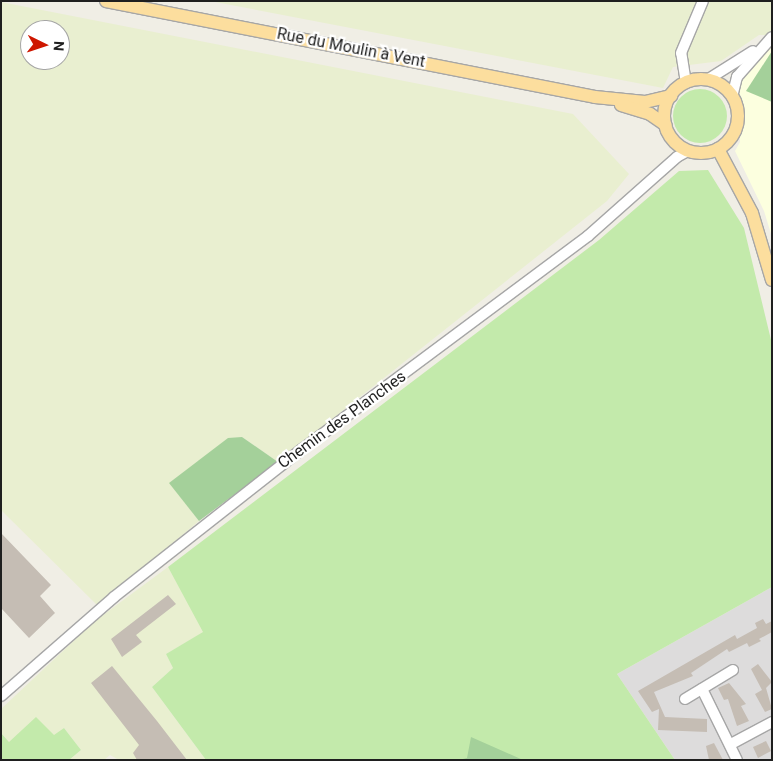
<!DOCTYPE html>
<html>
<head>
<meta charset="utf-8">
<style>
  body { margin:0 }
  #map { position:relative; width:773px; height:761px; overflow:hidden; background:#f0eee5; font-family:Roboto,sans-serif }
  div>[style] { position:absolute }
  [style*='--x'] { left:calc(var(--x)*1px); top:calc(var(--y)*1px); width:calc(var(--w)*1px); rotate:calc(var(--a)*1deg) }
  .residential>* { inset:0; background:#dddcdc }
  .education>* { inset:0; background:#fcffdf }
  .farmland>* { inset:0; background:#e9efd0 }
  .grass>* { inset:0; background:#c3eaab }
  .round { border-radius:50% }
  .forest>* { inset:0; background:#a4d09a }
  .building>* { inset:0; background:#c5bdb4 }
  .roads { filter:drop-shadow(1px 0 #a6a6a6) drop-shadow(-1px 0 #a6a6a6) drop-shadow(0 1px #a6a6a6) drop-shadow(0 -1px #a6a6a6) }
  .minor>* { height:10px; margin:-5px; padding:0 5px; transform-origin:5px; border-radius:5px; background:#fff }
  .major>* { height:12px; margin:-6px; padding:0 6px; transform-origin:6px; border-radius:6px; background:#fcde9e }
  .major>.ring { margin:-6px; padding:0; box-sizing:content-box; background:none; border:12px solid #fcde9e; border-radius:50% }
  span { translate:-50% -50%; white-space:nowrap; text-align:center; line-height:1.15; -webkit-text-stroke:4.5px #fff; paint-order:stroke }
  .street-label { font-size:16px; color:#1f1f1f }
  .frame { position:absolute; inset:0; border:2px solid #1f1f1f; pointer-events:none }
  .north { position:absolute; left:20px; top:20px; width:50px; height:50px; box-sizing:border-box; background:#fff; border:1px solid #a5a5a5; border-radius:50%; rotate:94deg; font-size:14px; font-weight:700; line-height:20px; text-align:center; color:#1f1f1f }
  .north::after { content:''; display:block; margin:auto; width:18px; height:22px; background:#ce1700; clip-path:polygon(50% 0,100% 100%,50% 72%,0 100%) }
</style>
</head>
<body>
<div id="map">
  <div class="residential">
    <i style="clip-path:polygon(772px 587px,772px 760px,675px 760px,617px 674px)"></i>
  </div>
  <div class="education">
    <i style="clip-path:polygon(772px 45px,772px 237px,764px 211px,735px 151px,740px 142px,739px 83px)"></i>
  </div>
  <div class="farmland">
    <i style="clip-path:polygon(210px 1px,772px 1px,772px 35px,759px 35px,721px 61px,673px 67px,663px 88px)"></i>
    <i style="clip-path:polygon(evenodd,1px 2px,573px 114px,629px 174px,607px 201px,278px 462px,242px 437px,170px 483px,199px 521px,98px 606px,1px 510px,1px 2px,30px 30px,60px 30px,60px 60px,30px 60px,30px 30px)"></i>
    <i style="clip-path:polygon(168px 567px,204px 632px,166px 654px,173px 668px,152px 687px,206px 760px,119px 760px,110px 755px,104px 760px,69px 760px,81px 750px,64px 728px,54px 736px,9px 742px,1px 733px,1px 709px,95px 621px)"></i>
  </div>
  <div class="grass">
    <i class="round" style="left:673px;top:89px;width:54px;height:54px"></i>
    <i style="clip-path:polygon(708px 170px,744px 228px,772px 344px,772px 587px,617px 674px,675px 760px,206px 760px,152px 687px,173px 668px,166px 654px,203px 632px,168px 567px,599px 240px,679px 171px)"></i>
    <i style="clip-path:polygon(36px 717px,54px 735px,64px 728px,81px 750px,69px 760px,1px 760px,1px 733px,9px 742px)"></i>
  </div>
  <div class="forest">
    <i style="clip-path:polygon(772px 51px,772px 102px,746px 91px)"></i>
    <i style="clip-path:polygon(242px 437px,278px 462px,199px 521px,169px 483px,228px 438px)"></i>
    <i style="clip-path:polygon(471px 737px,523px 760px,459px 760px,467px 758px)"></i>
  </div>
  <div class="building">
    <i style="clip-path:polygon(1px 533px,51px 585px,40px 596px,55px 613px,29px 638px,1px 608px)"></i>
    <i style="clip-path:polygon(168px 595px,176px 604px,136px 635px,142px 642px,122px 657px,111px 639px)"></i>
    <i style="clip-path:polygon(763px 619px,766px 624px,772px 621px,772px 632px,759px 639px,761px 641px,749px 647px,747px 643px,729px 652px,727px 649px,691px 673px,693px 676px,654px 692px,665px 717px,707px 719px,707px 732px,658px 730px,659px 709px,652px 712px,638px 691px,735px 635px,737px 639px,757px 628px,755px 623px)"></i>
    <i style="clip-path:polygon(758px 664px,772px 682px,766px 688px,772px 709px,765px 712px,755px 694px,762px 690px,751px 669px)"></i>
    <i style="clip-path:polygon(112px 666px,157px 721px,187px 760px,137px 760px,133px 753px,139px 745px,91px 683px)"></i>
    <i style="clip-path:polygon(729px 683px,746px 704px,741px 706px,749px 721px,737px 726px,728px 699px,724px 700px,718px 688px)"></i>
    <i style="clip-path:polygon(766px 741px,771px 751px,758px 758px,753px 747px)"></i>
    <i style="clip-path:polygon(714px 743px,723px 760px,709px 760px,706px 746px)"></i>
  </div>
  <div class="roads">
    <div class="minor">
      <i style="--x:707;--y:80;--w:54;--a:-32.2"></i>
      <i style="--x:686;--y:83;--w:30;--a:-99"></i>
      <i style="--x:681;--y:53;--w:56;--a:-67.1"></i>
      <i style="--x:732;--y:97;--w:21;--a:-76"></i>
      <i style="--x:737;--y:77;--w:53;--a:-48.8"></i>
      <i style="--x:702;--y:689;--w:79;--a:63.8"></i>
      <i style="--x:1;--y:696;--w:150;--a:-41.2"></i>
      <i style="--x:114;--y:597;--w:238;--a:-38.2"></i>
      <i style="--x:301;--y:450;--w:358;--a:-36.7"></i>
      <i style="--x:588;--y:236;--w:119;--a:-41.6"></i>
      <i style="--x:677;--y:157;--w:13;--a:-29"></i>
      <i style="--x:685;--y:699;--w:56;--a:-31.1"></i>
      <i style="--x:731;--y:744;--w:47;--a:-28.2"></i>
    </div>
    <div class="major">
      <i style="--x:106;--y:1;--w:498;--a:11.1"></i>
      <i style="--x:595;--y:97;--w:50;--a:5.7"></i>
      <i style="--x:645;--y:102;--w:27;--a:-13"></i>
      <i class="ring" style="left:664px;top:79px;width:62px;height:62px"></i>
      <i style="--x:621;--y:105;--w:30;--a:17"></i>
      <i style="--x:650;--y:114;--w:19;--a:35"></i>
      <i style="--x:718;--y:149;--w:72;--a:62"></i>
      <i style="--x:752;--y:213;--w:70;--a:73.4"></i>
    </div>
  </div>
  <div class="street-label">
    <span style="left:351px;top:48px;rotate:11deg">Rue du Moulin à Vent</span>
    <span style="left:342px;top:420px;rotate:-36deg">Chemin des Planches</span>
  </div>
  <div class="frame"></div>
  <div class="north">N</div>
</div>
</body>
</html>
